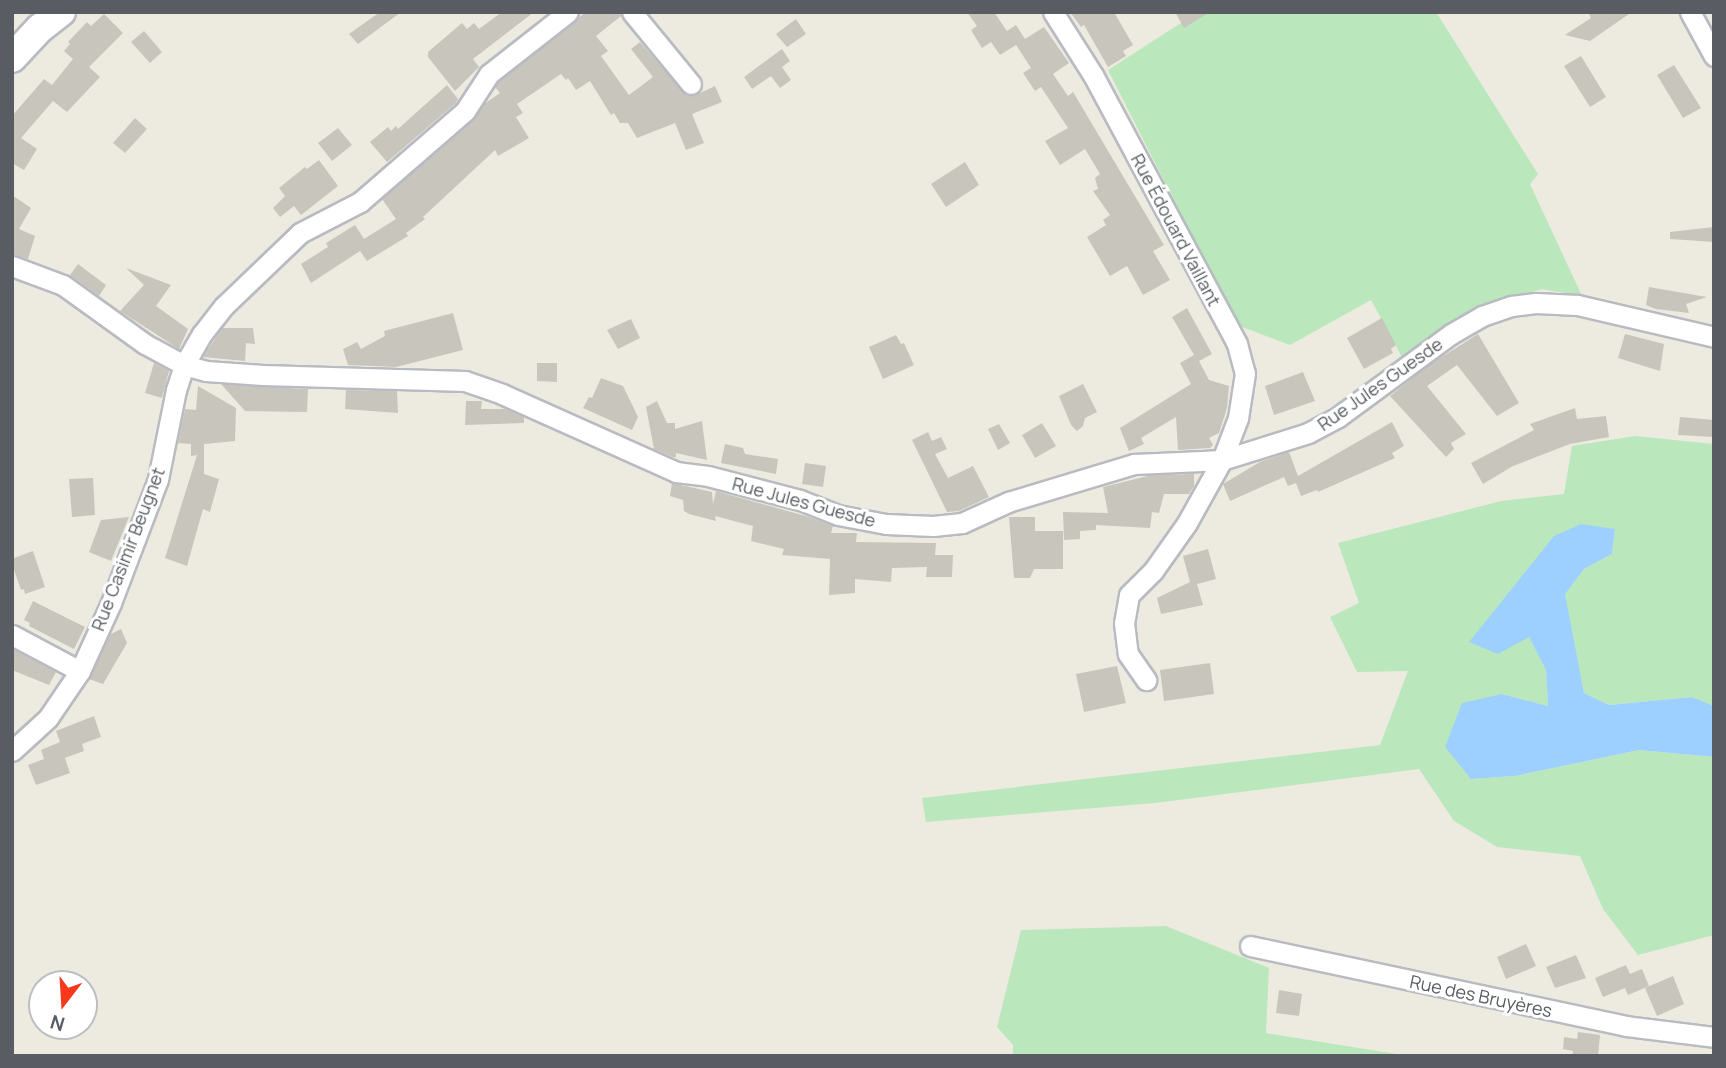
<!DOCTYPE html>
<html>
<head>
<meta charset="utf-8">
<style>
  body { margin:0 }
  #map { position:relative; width:1726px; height:1068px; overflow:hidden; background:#edebe0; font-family:Manrope,sans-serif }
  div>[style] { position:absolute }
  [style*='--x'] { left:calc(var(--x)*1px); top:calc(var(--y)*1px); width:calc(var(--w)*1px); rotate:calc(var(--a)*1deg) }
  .green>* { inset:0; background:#bae8bc }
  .water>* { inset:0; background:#9ed0ff }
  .building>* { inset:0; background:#c8c5bd }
  .roads { filter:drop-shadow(2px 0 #b8bbc1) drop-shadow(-2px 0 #b8bbc1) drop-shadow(0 2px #b8bbc1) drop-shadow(0 -2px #b8bbc1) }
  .street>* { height:19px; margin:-9.5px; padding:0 9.5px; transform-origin:9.5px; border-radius:9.5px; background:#fff }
  .secondary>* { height:28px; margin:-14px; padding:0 14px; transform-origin:14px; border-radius:14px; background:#fff }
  span { translate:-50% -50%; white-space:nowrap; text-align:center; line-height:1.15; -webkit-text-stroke:6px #fff; paint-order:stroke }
  .street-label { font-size:18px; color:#595d63 }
  .frame { position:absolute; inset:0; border:14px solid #595d63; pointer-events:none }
  .north { position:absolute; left:28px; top:970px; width:70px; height:70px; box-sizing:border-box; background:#fff; border:2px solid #bdbec1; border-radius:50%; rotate:197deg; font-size:19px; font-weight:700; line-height:28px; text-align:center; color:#595d63 }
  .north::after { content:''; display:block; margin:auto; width:24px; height:32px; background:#f6391d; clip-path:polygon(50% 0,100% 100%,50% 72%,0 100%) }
</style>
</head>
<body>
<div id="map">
  <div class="green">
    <i style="clip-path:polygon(1198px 12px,1436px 12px,1538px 174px,1530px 184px,1582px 296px,1542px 289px,1483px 309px,1403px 359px,1371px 300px,1290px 345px,1237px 325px,1108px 70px)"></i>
    <i style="clip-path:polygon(1635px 436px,1714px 444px,1714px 706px,1692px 697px,1609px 705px,1584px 693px,1564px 594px,1584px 569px,1612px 554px,1615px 529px,1529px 636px,1546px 670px,1548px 706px,1502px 694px,1471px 779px,1515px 776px,1639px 750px,1714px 757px,1714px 935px,1638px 955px,1603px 909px,1580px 856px,1497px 847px,1454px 821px,1419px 769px,1155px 803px,926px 822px,922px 798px,1380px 745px,1408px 671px,1357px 672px,1330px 617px,1359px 603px,1338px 543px,1501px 501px,1564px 494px,1572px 446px)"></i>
    <i style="clip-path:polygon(1166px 926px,1269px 968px,1266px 1033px,1409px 1056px,1013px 1056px,1013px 1045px,997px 1027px,1021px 930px)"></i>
  </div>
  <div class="water">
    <i style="clip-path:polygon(1581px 524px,1615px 529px,1612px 554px,1584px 569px,1565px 594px,1584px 693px,1609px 705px,1692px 697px,1714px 706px,1714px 757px,1639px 750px,1515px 776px,1471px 779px,1445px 747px,1462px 703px,1502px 694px,1548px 706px,1546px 670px,1529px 637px,1498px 654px,1469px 642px,1554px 536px)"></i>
  </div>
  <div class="building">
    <i style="clip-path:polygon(380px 12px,401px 12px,358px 44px,349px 34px)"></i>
    <i style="clip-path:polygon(502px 12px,534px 12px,473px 59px,479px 67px,455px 91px,428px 57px,428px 52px,462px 23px,467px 29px,474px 23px,479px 29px)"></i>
    <i style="clip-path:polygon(586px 12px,620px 12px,621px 16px,596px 36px,608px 51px,601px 56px,629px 95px,653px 77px,631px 49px,640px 42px,686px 95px,694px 96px,715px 86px,722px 102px,692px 114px,704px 143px,686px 150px,675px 123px,637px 138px,628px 123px,620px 123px,614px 113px,611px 115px,590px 81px,576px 90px,568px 78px,566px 80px,561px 74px,517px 104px,523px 113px,516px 117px,529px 138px,498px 156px,495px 150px,423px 217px,425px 219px,406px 233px,408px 236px,367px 261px,360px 251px,311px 283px,301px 264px,328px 247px,326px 243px,355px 225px,364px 239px,396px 219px,382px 199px,473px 120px,484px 104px,500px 93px,495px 87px,498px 82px)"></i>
    <i style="clip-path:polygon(967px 12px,994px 12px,1007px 31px,1016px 25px,1025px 39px,1044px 27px,1069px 63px,1053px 74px,1068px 96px,1073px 92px,1164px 245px,1153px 251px,1170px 280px,1143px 295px,1127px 266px,1110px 276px,1087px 237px,1106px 225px,1103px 220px,1110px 215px,1093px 191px,1098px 189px,1095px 178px,1100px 174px,1085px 149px,1060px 165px,1045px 141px,1068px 128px,1041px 87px,1035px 91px,1023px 73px,1031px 68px,1016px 45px,1000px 55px,991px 42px,982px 48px,971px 30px,977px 26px)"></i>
    <i style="clip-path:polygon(1070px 12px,1114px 12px,1133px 45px,1123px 51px,1126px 56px,1108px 67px,1084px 25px,1081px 27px)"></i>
    <i style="clip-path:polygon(1175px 12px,1210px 12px,1184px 28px)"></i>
    <i style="clip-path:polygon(1588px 12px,1632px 12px,1590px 41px,1565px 35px,1591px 18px)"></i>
    <i style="clip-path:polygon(104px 14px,123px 33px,89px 67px,100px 77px,67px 112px,53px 101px,21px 138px,37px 149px,24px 170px,12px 163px,12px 116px,44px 79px,52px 85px,73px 59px,64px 51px,70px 44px,68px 42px,87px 22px,91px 26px)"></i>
    <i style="clip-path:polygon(796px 19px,806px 34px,787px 47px,776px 34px)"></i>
    <i style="clip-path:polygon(144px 31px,162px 52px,150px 63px,131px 42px)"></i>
    <i style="clip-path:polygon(782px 49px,790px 61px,782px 67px,791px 80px,780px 88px,771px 76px,752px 89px,744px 77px)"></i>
    <i style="clip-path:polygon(1581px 56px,1606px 97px,1590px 107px,1564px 66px)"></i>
    <i style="clip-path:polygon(1674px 65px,1701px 108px,1683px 118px,1657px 75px)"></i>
    <i style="clip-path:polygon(447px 85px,458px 99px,456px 103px,387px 162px,370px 142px,388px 127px,391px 131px,396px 126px,398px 129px)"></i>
    <i style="clip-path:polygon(135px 118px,147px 129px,125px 153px,113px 143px)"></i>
    <i style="clip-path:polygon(338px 128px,352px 145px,332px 161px,318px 143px)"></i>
    <i style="clip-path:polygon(319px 160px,338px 186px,301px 215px,294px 206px,280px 217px,273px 208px,285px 196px,279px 188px,305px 167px,307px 169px)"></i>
    <i style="clip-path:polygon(965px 162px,979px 185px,946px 207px,931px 184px)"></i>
    <i style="clip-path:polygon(12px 195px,31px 208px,19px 229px,35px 236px,28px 259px,12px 254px)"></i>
    <i style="clip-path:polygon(1714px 227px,1714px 242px,1670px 239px,1670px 232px)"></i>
    <i style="clip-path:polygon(78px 264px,106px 285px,99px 296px,70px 275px)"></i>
    <i style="clip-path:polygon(126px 268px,171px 285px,156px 306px,188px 329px,179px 349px,120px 311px,144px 285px)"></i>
    <i style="clip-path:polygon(1649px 287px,1707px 297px,1686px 304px,1689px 313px,1656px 309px,1646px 305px)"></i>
    <i style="clip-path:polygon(1187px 308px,1212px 354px,1199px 361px,1209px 380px,1229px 386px,1227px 408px,1219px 433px,1209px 438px,1213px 445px,1210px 448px,1178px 450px,1176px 417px,1141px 438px,1144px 444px,1129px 451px,1120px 428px,1191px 384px,1180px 363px,1194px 355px,1172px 317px)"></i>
    <i style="clip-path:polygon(453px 313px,463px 350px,396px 367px,348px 365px,343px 349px,357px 342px,361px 349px,385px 336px,384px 331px)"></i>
    <i style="clip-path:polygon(1382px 318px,1396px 345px,1391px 349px,1393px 353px,1364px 369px,1347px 338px)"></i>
    <i style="clip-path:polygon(631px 319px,640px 338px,618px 349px,607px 330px)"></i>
    <i style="clip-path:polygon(222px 328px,253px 328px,255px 344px,246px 343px,245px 361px,203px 357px)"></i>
    <i style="clip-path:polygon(1478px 334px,1519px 403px,1497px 416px,1457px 365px,1427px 386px,1466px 434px,1451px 443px,1454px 449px,1446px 457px,1390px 396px,1426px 367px)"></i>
    <i style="clip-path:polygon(1625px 334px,1664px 344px,1660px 371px,1618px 358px)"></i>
    <i style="clip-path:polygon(896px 335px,901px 344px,904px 343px,914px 365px,883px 379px,869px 347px)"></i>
    <i style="clip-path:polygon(154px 363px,169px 371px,162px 398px,145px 393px)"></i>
    <i style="clip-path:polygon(537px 363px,557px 363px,557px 382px,537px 381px)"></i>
    <i style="clip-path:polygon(1303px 372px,1315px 401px,1274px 415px,1265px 386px)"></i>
    <i style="clip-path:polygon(601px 378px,623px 386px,638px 417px,632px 430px,583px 408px,589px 397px,592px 398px)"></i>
    <i style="clip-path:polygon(221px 384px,308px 389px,307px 412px,245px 411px)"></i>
    <i style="clip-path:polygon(1083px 384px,1097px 412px,1085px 418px,1083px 426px,1077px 431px,1071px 425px,1059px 396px)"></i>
    <i style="clip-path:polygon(198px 386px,236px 408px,235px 441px,204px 444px,204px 474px,219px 479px,210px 512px,203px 509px,187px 566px,165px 558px,197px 455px,191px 456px,191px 444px,178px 443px,185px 409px,196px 410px)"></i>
    <i style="clip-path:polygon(346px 390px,397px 391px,398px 413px,345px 409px)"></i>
    <i style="clip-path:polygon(466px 401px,482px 401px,481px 409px,505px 409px,524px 417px,524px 423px,465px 425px)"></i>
    <i style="clip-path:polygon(657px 401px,667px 423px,675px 423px,675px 429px,702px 421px,707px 460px,676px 453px,676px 457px,673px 457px,654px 449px,646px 407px)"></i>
    <i style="clip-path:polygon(1575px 408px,1577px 419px,1606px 416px,1609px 437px,1570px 444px,1513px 466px,1483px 484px,1471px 463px,1534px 430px,1530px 424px)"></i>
    <i style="clip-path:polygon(1680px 417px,1714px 420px,1714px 437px,1678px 435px)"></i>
    <i style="clip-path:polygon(1392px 422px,1404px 446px,1392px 453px,1395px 458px,1318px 492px,1317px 490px,1301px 496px,1296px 483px,1288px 486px,1284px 477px,1230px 501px,1223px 484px,1260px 462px,1289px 452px,1298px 476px)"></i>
    <i style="clip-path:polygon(1042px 423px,1056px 446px,1035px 458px,1022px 435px)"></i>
    <i style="clip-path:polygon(999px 424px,1010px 443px,998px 450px,988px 429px)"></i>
    <i style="clip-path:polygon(928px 432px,932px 441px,941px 437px,947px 449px,935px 454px,948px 478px,973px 466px,989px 497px,959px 511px,947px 512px,912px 440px)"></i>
    <i style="clip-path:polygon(725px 444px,743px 448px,745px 454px,778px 459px,776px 474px,721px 463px)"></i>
    <i style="clip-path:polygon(805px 463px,826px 466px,823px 487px,802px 484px)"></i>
    <i style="clip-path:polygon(1194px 474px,1194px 486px,1189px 494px,1164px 494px,1159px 513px,1152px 512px,1150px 528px,1096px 525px,1096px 530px,1080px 531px,1080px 539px,1064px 540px,1063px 512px,1108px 513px,1103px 487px,1152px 475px)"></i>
    <i style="clip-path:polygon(93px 478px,95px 515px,72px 517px,69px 479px)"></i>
    <i style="clip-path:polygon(672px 483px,712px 492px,713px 504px,716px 491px,809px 517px,833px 526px,831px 533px,857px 533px,856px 542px,936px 543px,935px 555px,953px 555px,952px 577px,926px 577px,927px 567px,892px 568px,891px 582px,855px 579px,855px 593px,829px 595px,830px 559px,782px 555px,784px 549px,751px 541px,753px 526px,715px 516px,716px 521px,689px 514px,684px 511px,683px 500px,670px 496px)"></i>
    <i style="clip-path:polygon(129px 517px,111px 561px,89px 552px,101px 520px)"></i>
    <i style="clip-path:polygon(1009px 517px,1035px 517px,1035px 531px,1063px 531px,1063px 569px,1034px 569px,1030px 578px,1014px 578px)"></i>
    <i style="clip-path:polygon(1208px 549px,1216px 579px,1197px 584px,1203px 605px,1161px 614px,1157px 598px,1190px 582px,1183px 556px)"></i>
    <i style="clip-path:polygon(33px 551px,45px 587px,25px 594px,24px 589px,21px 590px,12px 564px,14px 558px)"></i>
    <i style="clip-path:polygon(33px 601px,85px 627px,74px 649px,29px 626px,30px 623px,24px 620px)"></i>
    <i style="clip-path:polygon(121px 629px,127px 643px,103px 684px,89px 679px,111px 634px)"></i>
    <i style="clip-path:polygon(12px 649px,56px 672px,49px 685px,12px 670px)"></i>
    <i style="clip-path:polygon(1210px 663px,1214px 694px,1164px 701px,1160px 670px)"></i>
    <i style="clip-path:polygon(1117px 666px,1126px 703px,1084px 712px,1076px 674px)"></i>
    <i style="clip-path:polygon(94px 716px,101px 737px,82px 744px,84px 751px,65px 758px,70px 773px,36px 785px,28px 765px,44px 759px,41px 750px,60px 742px,56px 731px)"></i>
    <i style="clip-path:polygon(1526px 944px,1536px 966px,1506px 979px,1497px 957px)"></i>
    <i style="clip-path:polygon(1576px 955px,1586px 978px,1555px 988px,1546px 967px)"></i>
    <i style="clip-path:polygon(1626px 965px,1630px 974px,1642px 969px,1649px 986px,1628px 995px,1625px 988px,1603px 997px,1595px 978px)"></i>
    <i style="clip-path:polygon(1673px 976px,1684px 1004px,1657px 1016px,1645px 988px)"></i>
    <i style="clip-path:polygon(1279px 990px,1302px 994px,1299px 1016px,1276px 1013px)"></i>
    <i style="clip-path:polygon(1578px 1032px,1600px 1035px,1598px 1056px,1572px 1056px,1573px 1051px,1563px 1049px,1564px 1037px,1577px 1039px)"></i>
  </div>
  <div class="roads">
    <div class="street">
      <i style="--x:632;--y:12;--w:93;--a:50.7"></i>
      <i style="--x:1053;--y:12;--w:75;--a:57.6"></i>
      <i style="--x:1093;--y:75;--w:281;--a:61.8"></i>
      <i style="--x:1226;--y:323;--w:24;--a:62"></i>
      <i style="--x:1237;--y:344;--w:30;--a:75"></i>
      <i style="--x:1245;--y:373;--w:46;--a:98.8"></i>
      <i style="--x:1238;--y:418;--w:45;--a:110.9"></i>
      <i style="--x:1222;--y:460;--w:72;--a:119.1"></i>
      <i style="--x:1187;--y:523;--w:59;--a:125.3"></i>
      <i style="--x:1153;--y:571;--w:34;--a:135"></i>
      <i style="--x:1129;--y:595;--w:28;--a:100"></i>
      <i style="--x:1124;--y:623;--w:31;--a:83"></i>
      <i style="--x:1128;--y:654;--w:32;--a:55"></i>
      <i style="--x:1690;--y:12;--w:50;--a:61.4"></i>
      <i style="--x:12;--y:266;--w:54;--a:20.4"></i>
      <i style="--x:63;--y:285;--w:101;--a:35.7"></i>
      <i style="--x:145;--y:344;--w:44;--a:28.3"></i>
      <i style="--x:184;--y:365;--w:23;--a:15"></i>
      <i style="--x:206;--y:371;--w:57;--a:4"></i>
      <i style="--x:263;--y:375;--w:202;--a:1.7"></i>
      <i style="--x:465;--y:381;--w:39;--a:19"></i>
      <i style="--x:502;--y:394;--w:191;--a:24.1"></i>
      <i style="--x:676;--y:472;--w:32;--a:7"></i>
      <i style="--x:708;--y:476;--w:95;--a:14.6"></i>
      <i style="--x:800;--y:500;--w:41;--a:21.5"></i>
      <i style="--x:838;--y:515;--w:49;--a:10.6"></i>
      <i style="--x:886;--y:524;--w:47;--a:2.4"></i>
      <i style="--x:933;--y:526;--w:29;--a:-6"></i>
      <i style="--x:962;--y:523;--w:51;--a:-24.5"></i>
      <i style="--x:1008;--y:502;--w:132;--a:-16.8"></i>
      <i style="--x:1134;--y:464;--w:88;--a:-2.6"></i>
      <i style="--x:1222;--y:460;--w:90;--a:-17.4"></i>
      <i style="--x:1308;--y:433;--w:34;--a:-28"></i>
      <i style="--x:1338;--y:417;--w:140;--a:-36.3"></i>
      <i style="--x:1451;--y:334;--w:36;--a:-30"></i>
      <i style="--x:1482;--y:316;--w:31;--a:-19"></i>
      <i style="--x:1511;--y:306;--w:25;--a:-7"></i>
      <i style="--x:1536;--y:303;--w:41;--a:2.8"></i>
      <i style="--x:1577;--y:305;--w:141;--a:13.1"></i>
      <i style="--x:12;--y:635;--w:77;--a:27.9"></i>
      <i style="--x:12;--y:751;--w:49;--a:-42.5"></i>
      <i style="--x:48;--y:718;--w:57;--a:-55.8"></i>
      <i style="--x:80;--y:671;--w:75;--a:-65.5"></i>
      <i style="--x:111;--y:603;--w:133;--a:-69.2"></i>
      <i style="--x:158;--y:479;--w:91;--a:-78.6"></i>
      <i style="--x:176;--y:390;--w:26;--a:-72"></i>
      <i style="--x:184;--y:365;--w:36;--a:-60"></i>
      <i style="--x:202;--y:334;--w:36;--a:-52"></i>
      <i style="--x:224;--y:306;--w:105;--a:-43.8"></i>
      <i style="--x:300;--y:233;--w:68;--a:-27.3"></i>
      <i style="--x:360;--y:202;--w:139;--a:-40.9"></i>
      <i style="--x:465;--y:111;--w:44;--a:-57"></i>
      <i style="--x:489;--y:74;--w:100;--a:-38.1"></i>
      <i style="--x:1250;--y:946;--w:384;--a:12"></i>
      <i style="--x:1626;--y:1026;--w:89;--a:7.1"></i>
    </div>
    <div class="secondary">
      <i style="--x:12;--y:58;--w:40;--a:-47"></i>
      <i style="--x:39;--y:29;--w:28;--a:-38"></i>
    </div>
  </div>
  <div class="street-label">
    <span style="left:1176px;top:230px;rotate:62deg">Rue Édouard Vaillant</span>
    <span style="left:1380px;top:384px;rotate:-35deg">Rue Jules Guesde</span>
    <span style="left:804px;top:502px;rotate:15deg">Rue Jules Guesde</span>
    <span style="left:128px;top:549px;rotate:-69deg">Rue Casimir Beugnet</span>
    <span style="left:1481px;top:996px;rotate:12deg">Rue des Bruyères</span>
  </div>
  <div class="frame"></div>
  <div class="north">N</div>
</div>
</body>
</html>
